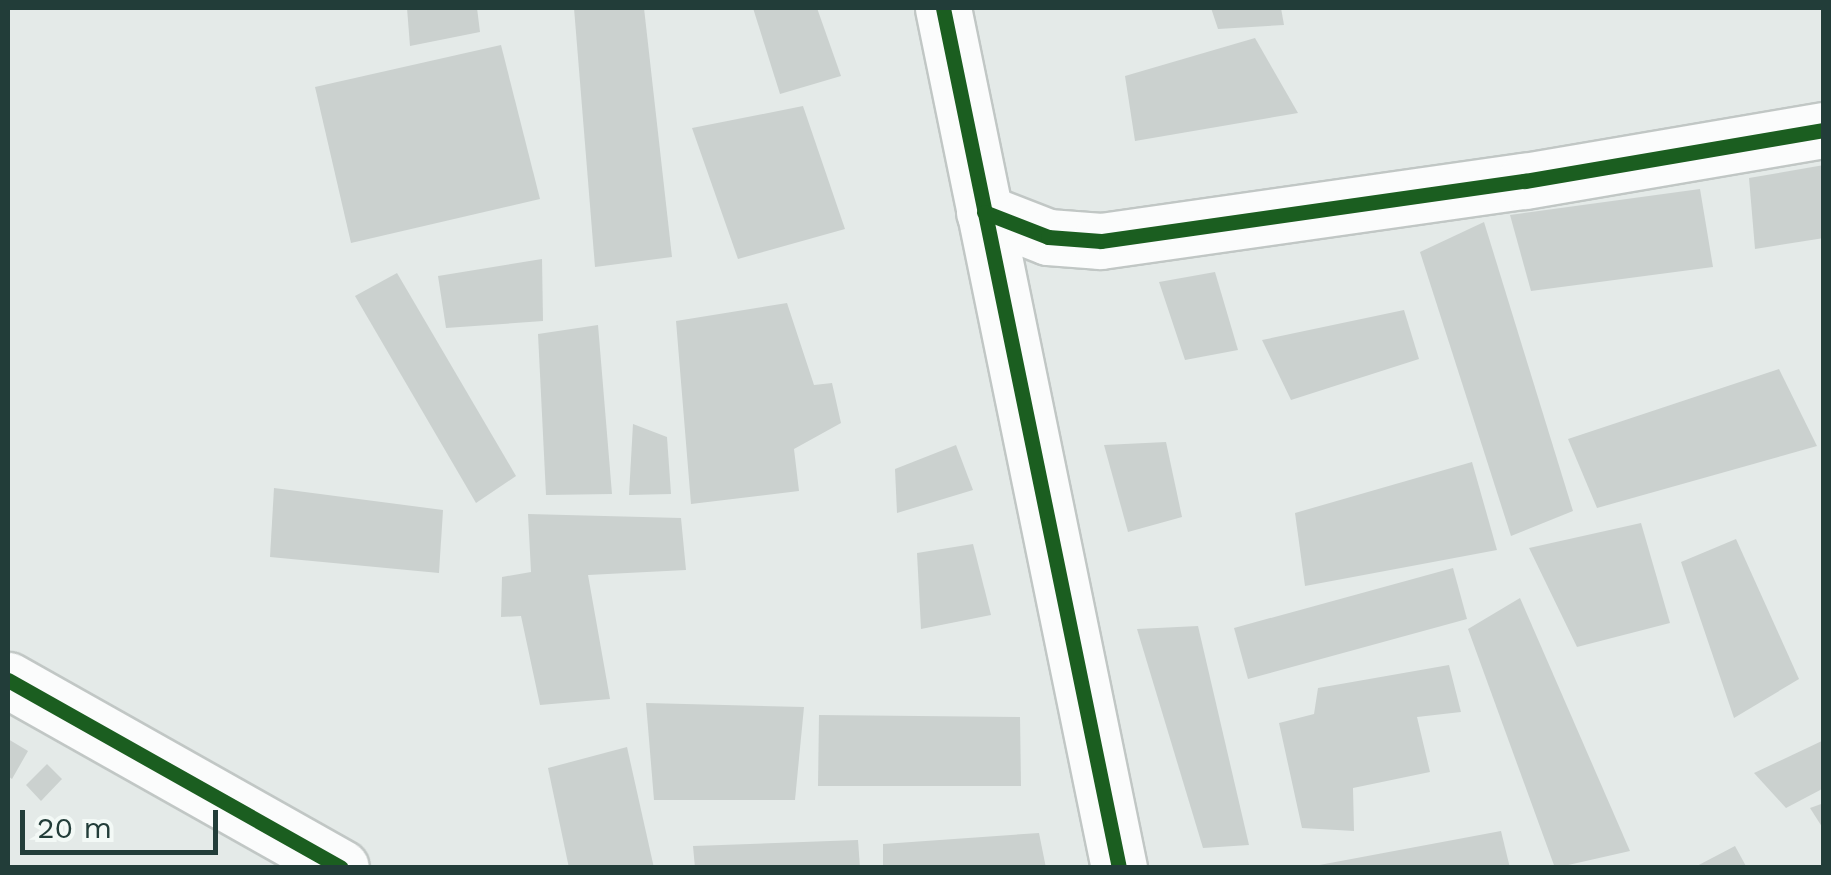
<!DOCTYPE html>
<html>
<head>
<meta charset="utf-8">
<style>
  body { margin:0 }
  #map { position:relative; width:1831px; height:875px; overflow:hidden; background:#e4eae8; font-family:"Work Sans",sans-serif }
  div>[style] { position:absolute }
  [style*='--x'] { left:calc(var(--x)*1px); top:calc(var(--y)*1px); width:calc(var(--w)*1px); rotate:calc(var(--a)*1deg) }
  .building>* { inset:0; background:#cbd1cf }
  .roads { filter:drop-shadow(2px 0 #c1c7c5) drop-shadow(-2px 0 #c1c7c5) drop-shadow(0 2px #c1c7c5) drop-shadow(0 -2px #c1c7c5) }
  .minor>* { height:55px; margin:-27.5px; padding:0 27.5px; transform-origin:27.5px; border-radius:27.5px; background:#fbfcfc }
  .cycleway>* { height:15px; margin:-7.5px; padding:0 7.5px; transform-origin:7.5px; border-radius:7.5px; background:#1b5e20 }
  span { translate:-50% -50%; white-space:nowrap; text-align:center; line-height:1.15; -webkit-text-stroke:8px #f3f9f6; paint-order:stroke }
  .frame { position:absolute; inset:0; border:10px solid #223d39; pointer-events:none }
  .scale { position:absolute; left:20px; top:810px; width:198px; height:45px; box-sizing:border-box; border:5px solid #223d39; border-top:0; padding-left:12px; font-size:30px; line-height:35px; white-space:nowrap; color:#223d39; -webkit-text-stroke:8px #f3f9f6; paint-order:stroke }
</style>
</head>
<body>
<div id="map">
  <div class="building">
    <i style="clip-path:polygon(407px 8px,477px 8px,480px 32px,410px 46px)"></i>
    <i style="clip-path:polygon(574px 8px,644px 8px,672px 257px,595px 267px)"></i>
    <i style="clip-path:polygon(753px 8px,817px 8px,841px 76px,780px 94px)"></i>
    <i style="clip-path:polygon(1211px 8px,1281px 8px,1284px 25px,1218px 29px)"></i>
    <i style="clip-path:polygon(1255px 38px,1298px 113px,1135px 141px,1125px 76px)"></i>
    <i style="clip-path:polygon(501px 45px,540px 199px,351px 243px,315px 87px)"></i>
    <i style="clip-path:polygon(803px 106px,845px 229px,738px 259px,692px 128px)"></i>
    <i style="clip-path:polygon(1824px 165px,1824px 238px,1755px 249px,1749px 178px)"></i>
    <i style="clip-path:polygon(1700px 189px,1713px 267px,1531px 291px,1510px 215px)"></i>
    <i style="clip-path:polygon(1484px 222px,1573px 511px,1511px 536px,1420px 252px)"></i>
    <i style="clip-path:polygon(542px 259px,543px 321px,446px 328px,438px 276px)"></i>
    <i style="clip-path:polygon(1215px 272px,1238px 350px,1185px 360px,1159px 282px)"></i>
    <i style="clip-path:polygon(397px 273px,516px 476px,476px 503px,355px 296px)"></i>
    <i style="clip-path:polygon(787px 303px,814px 385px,832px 383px,841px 423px,794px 449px,799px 491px,691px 504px,676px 321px)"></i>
    <i style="clip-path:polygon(1404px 310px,1419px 359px,1291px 400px,1262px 340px)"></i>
    <i style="clip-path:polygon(598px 325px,612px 494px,546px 495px,538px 334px)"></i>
    <i style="clip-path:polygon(1779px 369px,1817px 446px,1597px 508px,1568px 439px)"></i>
    <i style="clip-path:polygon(633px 424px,667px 437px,671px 494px,629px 495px)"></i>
    <i style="clip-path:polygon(1166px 442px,1182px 517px,1128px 532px,1104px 445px)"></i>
    <i style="clip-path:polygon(956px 445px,973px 490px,897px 513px,895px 469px)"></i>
    <i style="clip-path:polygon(1472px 462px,1497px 550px,1305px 586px,1295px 513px)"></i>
    <i style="clip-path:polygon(274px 488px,443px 510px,439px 573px,270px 557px)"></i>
    <i style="clip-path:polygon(528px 514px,681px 518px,686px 570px,588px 575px,610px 699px,540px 705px,521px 616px,501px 617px,502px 577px,531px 572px)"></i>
    <i style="clip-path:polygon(1641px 523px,1670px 623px,1577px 647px,1529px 548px)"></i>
    <i style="clip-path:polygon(1736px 539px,1799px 679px,1734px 718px,1681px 562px)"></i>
    <i style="clip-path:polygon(973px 544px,991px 615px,921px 629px,917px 553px)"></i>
    <i style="clip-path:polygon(1453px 568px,1467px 619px,1248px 679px,1234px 628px)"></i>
    <i style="clip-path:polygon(1520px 598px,1630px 851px,1555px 868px,1468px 629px)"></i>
    <i style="clip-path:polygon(1198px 626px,1249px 845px,1203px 848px,1137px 629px)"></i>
    <i style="clip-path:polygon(1449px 665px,1461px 712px,1417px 717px,1430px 772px,1353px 788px,1354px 831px,1302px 828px,1279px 723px,1314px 714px,1318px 688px)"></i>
    <i style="clip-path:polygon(646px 703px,804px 707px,795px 800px,654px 800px)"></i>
    <i style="clip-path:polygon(819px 715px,1020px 717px,1021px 786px,818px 786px)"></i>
    <i style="clip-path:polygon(8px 739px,28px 751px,12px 779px,8px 776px)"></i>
    <i style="clip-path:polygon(1824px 740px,1824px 788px,1786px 808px,1754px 773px)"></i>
    <i style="clip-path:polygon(627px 747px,654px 868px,569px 868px,548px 768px)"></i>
    <i style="clip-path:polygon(47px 764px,62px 779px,41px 801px,26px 785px)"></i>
    <i style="clip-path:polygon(1824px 803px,1824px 830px,1810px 808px)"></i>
    <i style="clip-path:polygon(1501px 831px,1510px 868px,1314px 868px,1314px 866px)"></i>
    <i style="clip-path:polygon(1039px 833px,1046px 868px,883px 868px,883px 844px)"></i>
    <i style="clip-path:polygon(858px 840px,860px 868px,695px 868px,693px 846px)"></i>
    <i style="clip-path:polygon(1735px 846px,1747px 868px,1693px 868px)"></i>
  </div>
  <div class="roads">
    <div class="minor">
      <i style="--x:943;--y:8;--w:878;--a:78.43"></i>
      <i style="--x:984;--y:212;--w:69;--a:21.3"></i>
      <i style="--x:1048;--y:237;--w:53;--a:4.3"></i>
      <i style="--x:1101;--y:241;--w:428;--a:-8.1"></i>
      <i style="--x:1525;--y:181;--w:303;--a:-9.7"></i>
      <i style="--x:8;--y:680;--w:382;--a:29.4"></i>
    </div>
  </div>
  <div class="cycleway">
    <i style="--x:943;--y:8;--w:878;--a:78.43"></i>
    <i style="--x:984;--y:212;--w:69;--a:21.3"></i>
    <i style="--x:1048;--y:237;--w:53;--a:4.3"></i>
    <i style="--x:1101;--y:241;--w:428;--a:-8.1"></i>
    <i style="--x:1525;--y:181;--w:303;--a:-9.7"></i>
    <i style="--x:8;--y:680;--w:382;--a:29.4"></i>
  </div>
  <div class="frame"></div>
  <div class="scale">20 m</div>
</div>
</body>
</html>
